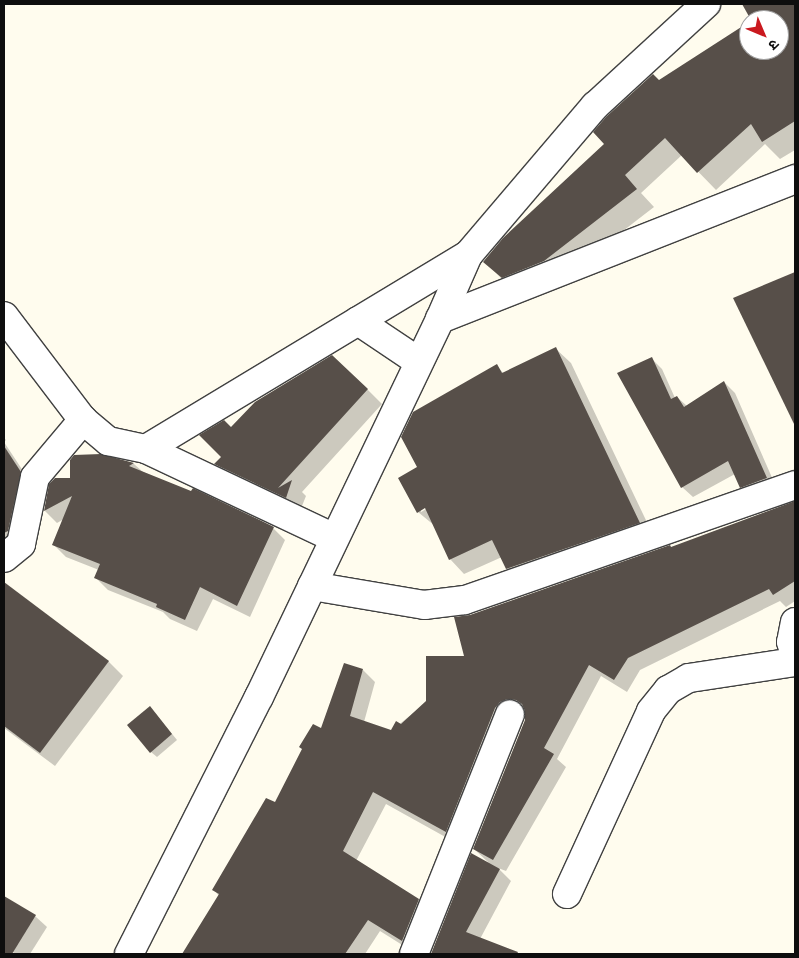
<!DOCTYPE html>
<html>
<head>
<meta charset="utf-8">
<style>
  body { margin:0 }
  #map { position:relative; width:799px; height:958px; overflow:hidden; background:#fffcee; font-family:"Crimson Pro","Noto Sans Devanagari",serif }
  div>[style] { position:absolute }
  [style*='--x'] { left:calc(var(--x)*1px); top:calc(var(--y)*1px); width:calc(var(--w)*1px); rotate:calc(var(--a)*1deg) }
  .shadow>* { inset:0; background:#0003 }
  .building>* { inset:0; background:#574f49 }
  .roads { filter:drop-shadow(1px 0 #414141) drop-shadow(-1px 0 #414141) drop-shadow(0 1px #414141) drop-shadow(0 -1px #414141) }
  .minor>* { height:28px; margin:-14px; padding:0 14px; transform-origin:14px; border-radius:14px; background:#fff }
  span { translate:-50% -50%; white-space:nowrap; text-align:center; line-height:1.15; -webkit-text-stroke:5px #fff; paint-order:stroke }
  .frame { position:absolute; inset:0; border:5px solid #0e0e0e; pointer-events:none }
  .north { position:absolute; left:739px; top:10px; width:50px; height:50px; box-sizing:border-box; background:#fff; border:1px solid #9f9f9f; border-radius:50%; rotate:135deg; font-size:14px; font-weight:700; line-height:20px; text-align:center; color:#0e0e0e }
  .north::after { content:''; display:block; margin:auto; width:18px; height:22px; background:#ca191f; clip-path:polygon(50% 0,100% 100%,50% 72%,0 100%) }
</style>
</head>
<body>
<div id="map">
  <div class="shadow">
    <i style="clip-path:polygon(755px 4px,795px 4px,795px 150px,780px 159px,765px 144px,716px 190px,682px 155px,641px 193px,654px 207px,562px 278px,520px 295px,502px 279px,485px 262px,606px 144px,659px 81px,749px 23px,749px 50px,779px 50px,779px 20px,753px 20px,747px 9px)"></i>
    <i style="clip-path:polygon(795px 273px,795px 423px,735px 299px)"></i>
    <i style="clip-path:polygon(evenodd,556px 349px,571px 363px,654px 537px,522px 583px,507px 568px,502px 557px,464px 574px,450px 559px,435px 526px,418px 512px,419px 467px,497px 366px,504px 374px,556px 349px,430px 504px,431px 506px,421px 512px,421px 509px,430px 504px)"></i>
    <i style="clip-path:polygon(652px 359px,662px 369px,675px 398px,677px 397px,687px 406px,724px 382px,735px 393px,777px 489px,751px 498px,741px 487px,735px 474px,693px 497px,682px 487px)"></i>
    <i style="clip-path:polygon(367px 389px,382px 404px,302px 492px,306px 496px,300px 511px,230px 478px,216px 464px,223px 457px,231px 429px)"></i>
    <i style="clip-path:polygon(4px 438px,6px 440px,4px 442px,33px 486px,21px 544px,4px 545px)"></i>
    <i style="clip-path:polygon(100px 456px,134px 464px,143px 472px,273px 528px,285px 540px,250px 617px,213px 599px,197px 631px,170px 619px,163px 612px,108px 590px,96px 578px,99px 570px,66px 557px,54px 545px,64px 519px,57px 523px,45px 511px,51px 485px,71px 479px)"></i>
    <i style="clip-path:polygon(789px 505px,795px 511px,795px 601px,786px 607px,780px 601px,640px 670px,627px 692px,601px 676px,557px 759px,566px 767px,506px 871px,498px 868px,511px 881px,480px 939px,507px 949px,512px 954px,432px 954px,472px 855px,489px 863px,474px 849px,526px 720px,527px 711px,520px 710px,458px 844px,386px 804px,356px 861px,419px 900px,431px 912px,415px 953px,380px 931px,365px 954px,183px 954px,219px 896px,214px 890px,275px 804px,322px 730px,363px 670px,375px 682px,364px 722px,391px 731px,428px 701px,466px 658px,470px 616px,672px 548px)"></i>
    <i style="clip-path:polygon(8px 586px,109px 662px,123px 676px,55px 766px,4px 728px,4px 592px)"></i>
    <i style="clip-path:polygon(155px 713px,177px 740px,157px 757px,151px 752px)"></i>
    <i style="clip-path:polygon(10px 901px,35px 916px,47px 927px,30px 954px,16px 954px,4px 947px,4px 912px)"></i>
  </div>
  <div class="building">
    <i style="clip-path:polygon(742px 4px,795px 4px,795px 121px,762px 142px,751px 124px,697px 173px,665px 138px,625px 175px,637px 189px,544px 261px,502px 278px,483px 262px,503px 238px,604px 144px,593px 132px,606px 117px,653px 74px,659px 80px,749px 22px,749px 50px,779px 50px,779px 20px,751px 20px)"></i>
    <i style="clip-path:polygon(795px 272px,795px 426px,733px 298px)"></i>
    <i style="clip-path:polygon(556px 347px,640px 523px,506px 569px,492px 540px,449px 560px,425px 508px,417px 513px,398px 478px,417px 467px,401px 437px,413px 412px,497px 364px,502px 373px)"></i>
    <i style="clip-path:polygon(332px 355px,368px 389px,278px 488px,292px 480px,286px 498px,214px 464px,221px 457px,199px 435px,224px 420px,231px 427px,255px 402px)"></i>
    <i style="clip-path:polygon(652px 357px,671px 399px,677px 396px,684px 407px,724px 381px,767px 478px,740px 488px,728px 461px,681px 488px,617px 373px)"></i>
    <i style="clip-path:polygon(4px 446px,21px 472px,8px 531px,4px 533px)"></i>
    <i style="clip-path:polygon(101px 454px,134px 463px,129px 466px,191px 491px,193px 488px,274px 527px,237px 606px,200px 587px,185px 620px,156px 607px,157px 604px,94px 578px,100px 564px,52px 545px,72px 496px,44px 511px,49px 484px,55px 478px,70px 478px,70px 460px,74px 455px)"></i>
    <i style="clip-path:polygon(795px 501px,795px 581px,773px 595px,769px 589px,628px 658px,614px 680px,589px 665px,544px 748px,554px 754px,493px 860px,473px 849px,525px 720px,525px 711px,522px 704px,516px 700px,507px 699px,500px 702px,495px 708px,446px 832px,373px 792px,343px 851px,419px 899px,402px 941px,368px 920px,345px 954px,182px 954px,219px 894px,212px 890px,266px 798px,275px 802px,302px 749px,299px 747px,313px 724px,321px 728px,344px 663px,363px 669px,350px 716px,391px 730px,396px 721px,401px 724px,426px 701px,426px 656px,464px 656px,454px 617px,470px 615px,670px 545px,671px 547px)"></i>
    <i style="clip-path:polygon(4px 582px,109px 661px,40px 753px,4px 726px)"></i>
    <i style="clip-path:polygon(150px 706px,172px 734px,150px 753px,127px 725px)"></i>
    <i style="clip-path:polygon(471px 853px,500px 869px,466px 932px,518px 952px,517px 954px,431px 954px)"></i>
    <i style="clip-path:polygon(4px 896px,36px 915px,12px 954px,4px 954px)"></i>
  </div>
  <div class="roads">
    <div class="minor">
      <i style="--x:4;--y:316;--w:131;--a:52.8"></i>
      <i style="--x:83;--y:420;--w:33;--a:40"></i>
      <i style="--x:108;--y:441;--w:39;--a:12"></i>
      <i style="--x:146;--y:449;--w:376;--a:-31.1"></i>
      <i style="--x:468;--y:255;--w:196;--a:-49.6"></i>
      <i style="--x:595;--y:106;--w:151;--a:-42.6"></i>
      <i style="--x:440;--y:319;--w:70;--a:-66.4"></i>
      <i style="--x:358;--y:321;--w:73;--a:33.9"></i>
      <i style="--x:146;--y:449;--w:208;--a:25.3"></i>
      <i style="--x:4;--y:558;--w:22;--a:-39"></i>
      <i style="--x:21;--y:544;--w:68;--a:-78.2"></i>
      <i style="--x:35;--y:477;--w:75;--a:-49.9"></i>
      <i style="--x:312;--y:586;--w:114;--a:9.6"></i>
      <i style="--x:424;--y:605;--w:41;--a:-7"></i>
      <i style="--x:465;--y:600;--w:349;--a:-19.2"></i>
      <i style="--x:795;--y:622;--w:20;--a:101"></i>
      <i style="--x:791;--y:642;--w:13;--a:72"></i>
      <i style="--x:567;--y:894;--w:201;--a:-65.3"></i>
      <i style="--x:651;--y:711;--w:27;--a:-51"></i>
      <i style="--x:668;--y:690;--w:24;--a:-30"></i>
      <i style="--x:689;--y:678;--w:107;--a:-8.6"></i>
      <i style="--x:129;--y:954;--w:288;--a:-63.2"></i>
      <i style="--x:259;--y:697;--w:419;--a:-64.4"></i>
      <i style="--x:440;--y:319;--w:382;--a:-21.5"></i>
      <i style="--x:414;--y:954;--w:258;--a:-68.2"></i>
    </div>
  </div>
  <div class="frame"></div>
  <div class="north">उ</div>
</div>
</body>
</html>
